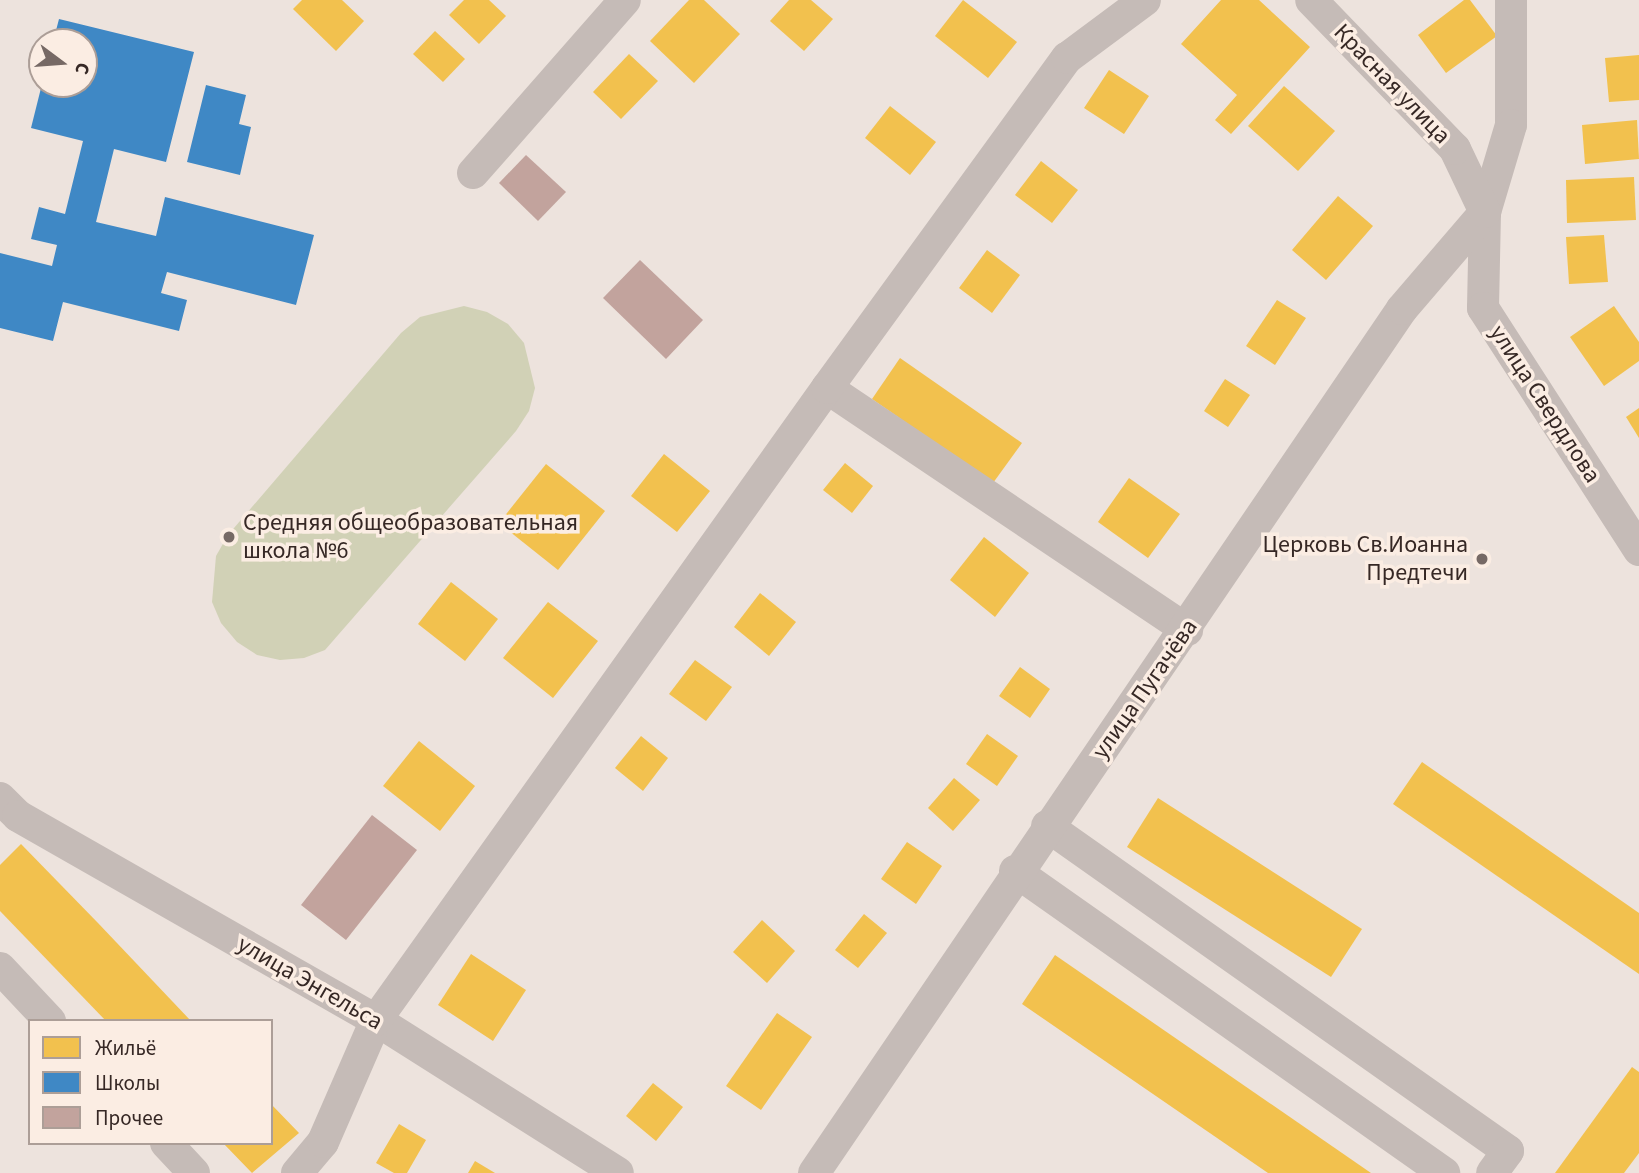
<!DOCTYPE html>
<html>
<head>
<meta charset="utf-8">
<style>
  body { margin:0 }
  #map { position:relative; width:1639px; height:1173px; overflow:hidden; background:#ede3dd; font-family:"Source Sans 3",sans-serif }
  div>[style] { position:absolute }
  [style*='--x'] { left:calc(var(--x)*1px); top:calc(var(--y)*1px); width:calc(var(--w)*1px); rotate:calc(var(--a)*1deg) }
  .green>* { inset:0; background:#d1d1b6 }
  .homes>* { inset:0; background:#f2c14e }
  .schools>* { inset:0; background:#3f88c5 }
  .building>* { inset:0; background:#c2a39d }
  .minor>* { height:32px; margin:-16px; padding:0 16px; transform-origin:16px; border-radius:16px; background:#c5bbb7 }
  .dots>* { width:19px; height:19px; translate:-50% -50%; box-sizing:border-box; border:4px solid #fbede3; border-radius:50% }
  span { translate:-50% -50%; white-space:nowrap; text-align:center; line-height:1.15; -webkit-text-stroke:7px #fbede3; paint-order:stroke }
  .street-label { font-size:24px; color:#362825 }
  .poi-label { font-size:24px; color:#362825 }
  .left { translate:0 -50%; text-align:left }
  .right { translate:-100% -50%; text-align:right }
  .legend { position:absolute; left:28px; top:1019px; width:245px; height:126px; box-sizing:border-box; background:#fbede3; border:2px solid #ac9e97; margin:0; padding:9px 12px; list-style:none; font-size:21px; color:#362825 }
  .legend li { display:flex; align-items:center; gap:14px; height:35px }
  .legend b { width:35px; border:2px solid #ac9e97 }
  .north { position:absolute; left:28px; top:28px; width:70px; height:70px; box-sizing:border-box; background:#fbede3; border:2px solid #ac9e97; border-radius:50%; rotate:106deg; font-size:19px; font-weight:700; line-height:28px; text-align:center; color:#362825 }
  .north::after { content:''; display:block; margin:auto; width:24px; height:32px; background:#766965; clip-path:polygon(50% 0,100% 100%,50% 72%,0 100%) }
</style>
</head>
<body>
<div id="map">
  <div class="green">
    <div style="clip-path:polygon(464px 306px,487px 312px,508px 324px,524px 343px,535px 388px,529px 411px,516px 431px,325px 650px,304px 658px,280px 660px,257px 655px,237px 642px,221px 623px,212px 602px,216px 556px,228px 535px,401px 333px,420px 317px)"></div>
  </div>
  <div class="homes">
    <div style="clip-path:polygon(302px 0,342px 0,364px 21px,336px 51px,293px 9px)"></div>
    <div style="clip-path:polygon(464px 0,489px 0,506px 16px,479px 44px,449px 15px)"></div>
    <div style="clip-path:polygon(689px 0,704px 0,740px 34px,694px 83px,650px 41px)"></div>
    <div style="clip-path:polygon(789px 0,811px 0,833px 19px,804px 51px,770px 21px)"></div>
    <div style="clip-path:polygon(963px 0,1017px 42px,988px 78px,935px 36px)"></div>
    <div style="clip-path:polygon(1221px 0,1259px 0,1310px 47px,1231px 134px,1215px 120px,1237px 95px,1181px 44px)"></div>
    <div style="clip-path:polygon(1464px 0,1470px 0,1497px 36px,1446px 73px,1418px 35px)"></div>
    <div style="clip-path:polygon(435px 31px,465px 59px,443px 82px,413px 54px)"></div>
    <div style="clip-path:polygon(629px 54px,658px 81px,621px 119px,593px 92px)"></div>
    <div style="clip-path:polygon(1639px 55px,1639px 100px,1609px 102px,1605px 58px)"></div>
    <div style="clip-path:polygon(1109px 70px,1149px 96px,1124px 134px,1084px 108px)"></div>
    <div style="clip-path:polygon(1284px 86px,1335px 131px,1298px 171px,1248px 126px)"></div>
    <div style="clip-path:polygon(890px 106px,936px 142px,910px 175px,865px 138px)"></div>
    <div style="clip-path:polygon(1637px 120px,1639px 159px,1585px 164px,1582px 125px)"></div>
    <div style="clip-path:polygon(1041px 161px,1078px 190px,1052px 223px,1015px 195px)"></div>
    <div style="clip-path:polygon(1634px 177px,1636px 220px,1567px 223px,1566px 180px)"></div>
    <div style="clip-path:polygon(1338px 196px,1373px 226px,1326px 280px,1292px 250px)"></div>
    <div style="clip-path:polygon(1604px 235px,1608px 282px,1569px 284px,1566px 237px)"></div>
    <div style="clip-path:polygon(987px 250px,1020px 275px,992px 313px,959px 288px)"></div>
    <div style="clip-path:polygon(1277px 300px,1306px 318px,1275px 365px,1246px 346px)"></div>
    <div style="clip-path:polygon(1614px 306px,1639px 342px,1639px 361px,1604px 386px,1570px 337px)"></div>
    <div style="clip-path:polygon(900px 358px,1022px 443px,993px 483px,872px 399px)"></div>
    <div style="clip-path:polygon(1225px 379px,1250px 395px,1228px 427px,1204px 411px)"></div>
    <div style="clip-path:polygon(1639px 408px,1639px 438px,1626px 417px)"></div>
    <div style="clip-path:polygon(664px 454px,710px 491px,677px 532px,631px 496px)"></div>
    <div style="clip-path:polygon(845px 463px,873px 486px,852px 513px,823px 490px)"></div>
    <div style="clip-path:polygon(546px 464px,605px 511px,558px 570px,499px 523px)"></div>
    <div style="clip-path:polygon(1129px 478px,1180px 514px,1148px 558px,1098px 522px)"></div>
    <div style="clip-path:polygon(984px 537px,1029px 573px,995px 617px,950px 580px)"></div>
    <div style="clip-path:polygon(451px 582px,498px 619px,465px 661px,418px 624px)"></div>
    <div style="clip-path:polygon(760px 593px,796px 622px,769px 656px,734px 627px)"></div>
    <div style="clip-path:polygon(548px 602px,598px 641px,553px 698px,503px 658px)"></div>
    <div style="clip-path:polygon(695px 660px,732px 687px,706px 721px,669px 694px)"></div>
    <div style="clip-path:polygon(1020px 667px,1050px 689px,1030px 718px,999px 696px)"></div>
    <div style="clip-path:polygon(987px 734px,1018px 756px,997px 786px,966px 764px)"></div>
    <div style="clip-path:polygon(641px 736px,668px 758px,643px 791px,615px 768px)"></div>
    <div style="clip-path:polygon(419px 741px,475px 786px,440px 831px,383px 786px)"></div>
    <div style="clip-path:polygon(1422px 762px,1639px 913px,1639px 974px,1393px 804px)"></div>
    <div style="clip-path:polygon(954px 778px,980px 800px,953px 831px,928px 808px)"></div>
    <div style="clip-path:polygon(1158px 798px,1362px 929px,1331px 977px,1127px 847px)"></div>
    <div style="clip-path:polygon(907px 842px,942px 866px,916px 904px,881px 879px)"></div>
    <div style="clip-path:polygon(21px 844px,98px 923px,191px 1021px,106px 1021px,0 911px,0 865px)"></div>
    <div style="clip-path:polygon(864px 914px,887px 933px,858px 968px,835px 950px)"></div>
    <div style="clip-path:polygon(762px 920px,795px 951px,767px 983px,733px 952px)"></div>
    <div style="clip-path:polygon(471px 954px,526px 990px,493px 1041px,438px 1005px)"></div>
    <div style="clip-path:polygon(1055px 955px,1371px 1173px,1268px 1173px,1022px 1004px)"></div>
    <div style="clip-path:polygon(777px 1013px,812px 1037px,761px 1110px,726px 1086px)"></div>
    <div style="clip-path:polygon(1632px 1067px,1639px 1072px,1639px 1153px,1624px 1173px,1555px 1173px)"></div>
    <div style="clip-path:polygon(653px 1083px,683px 1107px,656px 1141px,626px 1116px)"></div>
    <div style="clip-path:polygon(271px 1104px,299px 1133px,252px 1173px,223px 1143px,271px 1143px)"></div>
    <div style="clip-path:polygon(399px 1124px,426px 1140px,407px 1173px,394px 1173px,376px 1163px)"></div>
    <div style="clip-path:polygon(475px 1161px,495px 1173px,468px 1173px)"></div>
  </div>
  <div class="schools">
    <div style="clip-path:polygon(59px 19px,194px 52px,166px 162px,114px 149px,96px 222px,156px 236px,165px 197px,314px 235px,296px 305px,167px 272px,161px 293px,187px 300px,179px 331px,63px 302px,53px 341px,0 328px,0 253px,52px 266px,57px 245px,31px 239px,39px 207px,65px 214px,83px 141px,31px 128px,42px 84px,84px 84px,84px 42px,53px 42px)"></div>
    <div style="clip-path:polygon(206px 85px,246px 95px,239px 124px,251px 127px,240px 175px,187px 162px)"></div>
  </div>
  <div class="building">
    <div style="clip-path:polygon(526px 155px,566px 192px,538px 221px,499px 183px)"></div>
    <div style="clip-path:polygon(640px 260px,703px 320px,666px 359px,603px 298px)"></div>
    <div style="clip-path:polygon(372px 815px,417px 850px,346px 940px,301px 905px)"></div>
  </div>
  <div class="minor">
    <div style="--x:1511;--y:0;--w:125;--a:90"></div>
    <div style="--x:1511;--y:125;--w:91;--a:106.6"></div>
    <div style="--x:1485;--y:212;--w:96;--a:91.2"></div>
    <div style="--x:1483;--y:308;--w:288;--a:57.2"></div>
    <div style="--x:473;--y:173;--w:230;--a:-48.7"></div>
    <div style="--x:827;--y:388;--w:434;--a:33.9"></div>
    <div style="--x:0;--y:798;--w:25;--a:45"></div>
    <div style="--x:18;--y:816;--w:412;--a:29.7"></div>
    <div style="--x:376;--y:1020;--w:286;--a:32.3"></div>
    <div style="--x:1047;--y:826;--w:564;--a:35.18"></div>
    <div style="--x:1508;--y:1151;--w:27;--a:126"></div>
    <div style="--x:1015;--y:871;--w:525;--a:35.14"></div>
    <div style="--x:0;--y:968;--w:73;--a:46.7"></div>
    <div style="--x:166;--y:1143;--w:41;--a:47"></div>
    <div style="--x:297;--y:1173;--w:40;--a:-50"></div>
    <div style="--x:323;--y:1142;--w:133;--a:-66.5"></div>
    <div style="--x:376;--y:1020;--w:776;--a:-54.49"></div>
    <div style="--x:827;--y:388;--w:408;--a:-54"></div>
    <div style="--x:1067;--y:58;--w:97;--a:-36.6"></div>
    <div style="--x:814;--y:1173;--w:1045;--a:-55.76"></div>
    <div style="--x:1402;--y:309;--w:128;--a:-49.4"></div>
    <div style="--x:1485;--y:212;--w:70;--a:-115.5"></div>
    <div style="--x:1455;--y:149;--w:207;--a:-134"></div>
  </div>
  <div class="dots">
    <div style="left:229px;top:537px;background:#766965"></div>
    <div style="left:1482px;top:559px;background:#766965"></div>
  </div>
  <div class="street-label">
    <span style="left:1392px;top:84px;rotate:46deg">Красная улица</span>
    <span style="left:1545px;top:404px;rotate:57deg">улица Свердлова</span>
    <span style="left:1145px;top:689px;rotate:-55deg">улица Пугачёва</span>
    <span style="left:310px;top:983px;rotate:30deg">улица Энгельса</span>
  </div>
  <div class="poi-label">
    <span class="left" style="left:243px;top:537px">Средняя общеобразовательная<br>школа №6</span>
    <span class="right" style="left:1468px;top:559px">Церковь Св.Иоанна<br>Предтечи</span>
  </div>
  <ul class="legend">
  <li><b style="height:19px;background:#f2c14e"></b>Жильё</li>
  <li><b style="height:19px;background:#3f88c5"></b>Школы</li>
  <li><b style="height:19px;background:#c2a39d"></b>Прочее</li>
  </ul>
  <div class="north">С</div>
</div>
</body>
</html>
